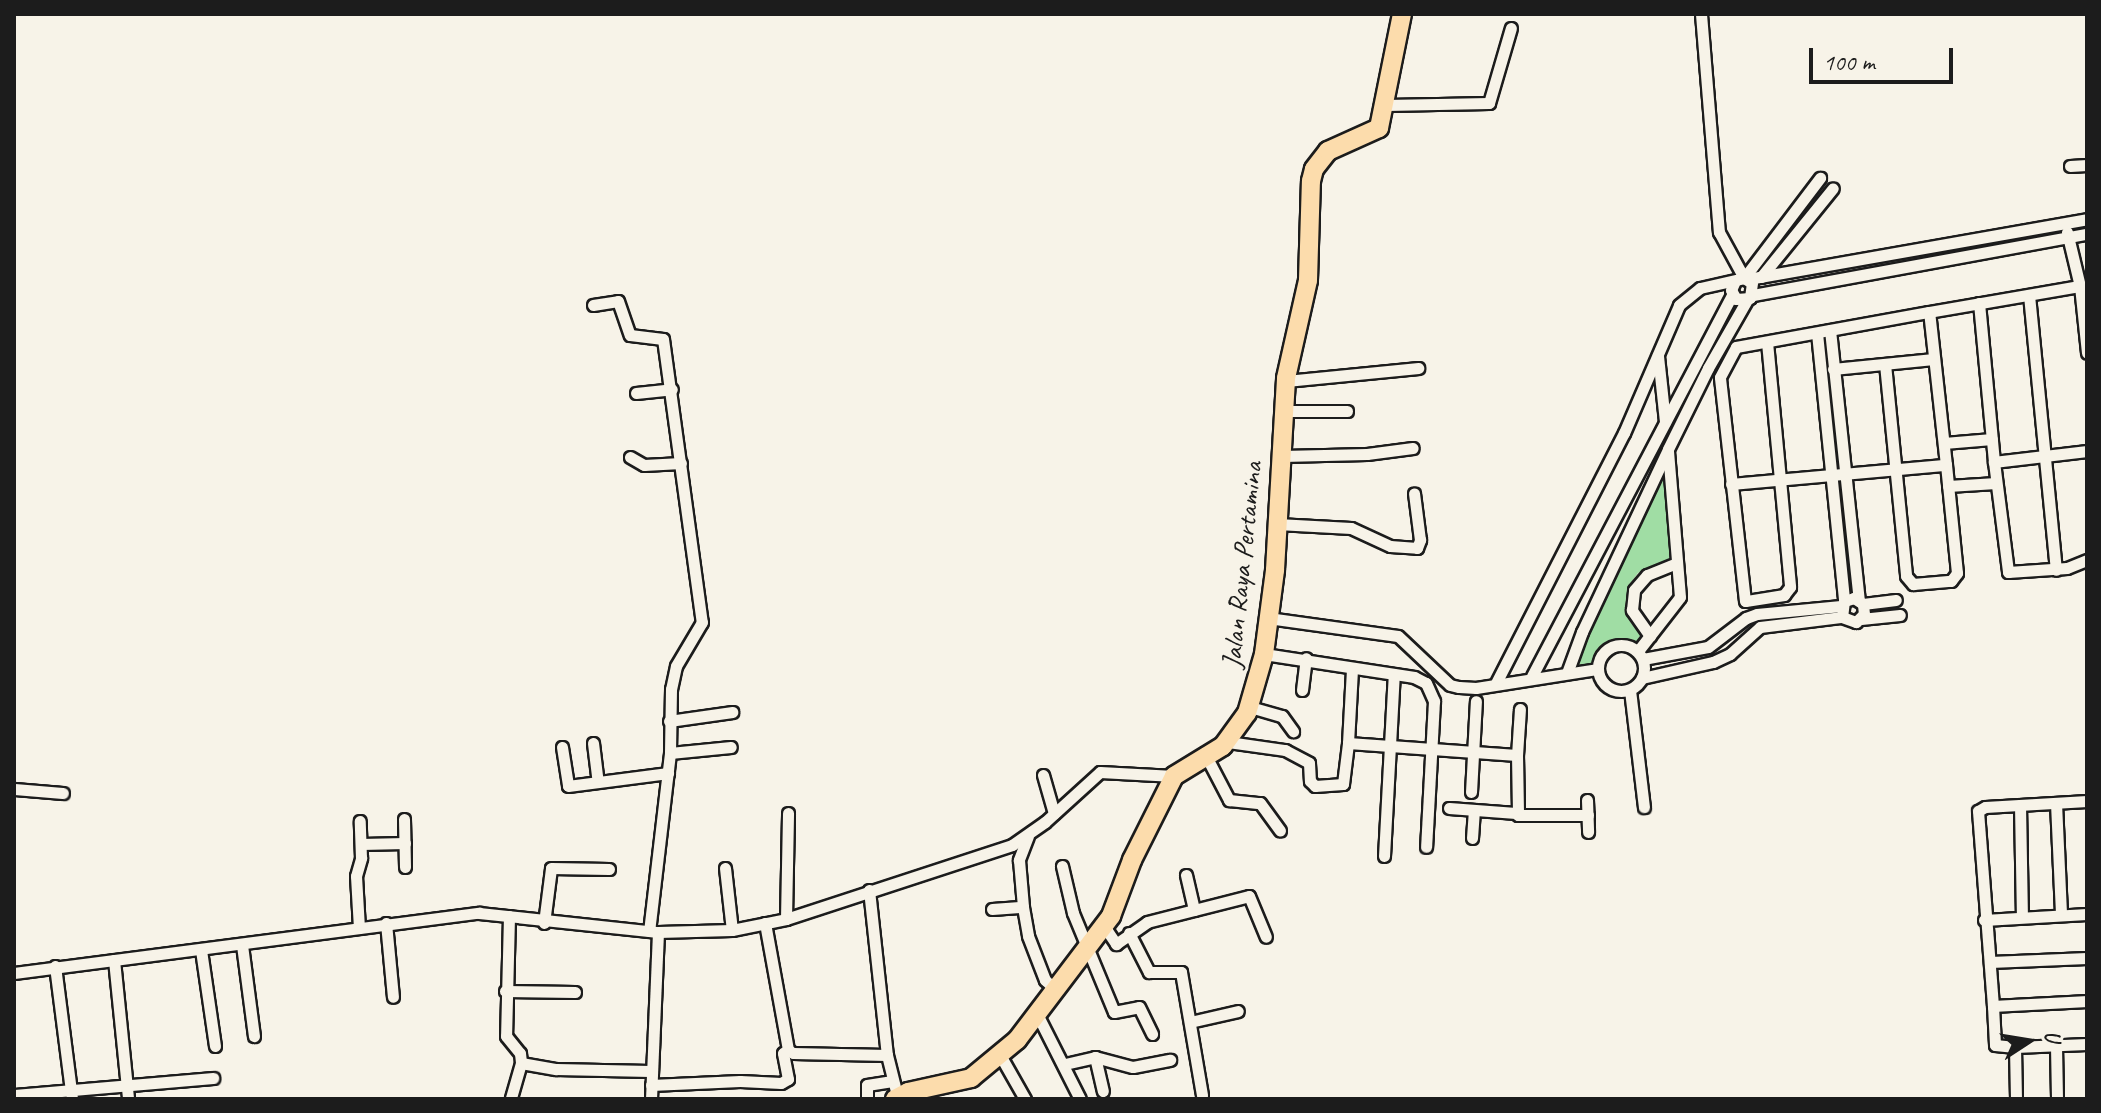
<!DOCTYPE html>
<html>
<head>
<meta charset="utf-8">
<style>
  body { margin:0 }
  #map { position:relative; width:2101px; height:1113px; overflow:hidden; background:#f7f3e8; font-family:Caveat,sans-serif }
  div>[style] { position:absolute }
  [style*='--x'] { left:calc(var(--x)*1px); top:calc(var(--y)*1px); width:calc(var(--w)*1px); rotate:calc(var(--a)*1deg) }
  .green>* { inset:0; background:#a0dda4 }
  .roads { filter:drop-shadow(2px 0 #1c1c1c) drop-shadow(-2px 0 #1c1c1c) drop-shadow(0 2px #1c1c1c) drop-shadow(0 -2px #1c1c1c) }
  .minor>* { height:11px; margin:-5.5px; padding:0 5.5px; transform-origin:5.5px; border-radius:5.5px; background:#f7f3e8 }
  .minor>.ring { margin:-5.5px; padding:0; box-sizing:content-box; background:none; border:11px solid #f7f3e8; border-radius:50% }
  .primary>* { height:18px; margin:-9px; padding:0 9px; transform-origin:9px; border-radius:9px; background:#fcdcac }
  span { translate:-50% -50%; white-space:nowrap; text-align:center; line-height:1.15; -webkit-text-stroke:6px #f7f3e8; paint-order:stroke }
  .street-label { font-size:28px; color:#1c1c1c }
  .frame { position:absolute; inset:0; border:16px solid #1c1c1c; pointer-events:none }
  .north { position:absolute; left:1989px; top:1001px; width:80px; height:80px; -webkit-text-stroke:6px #f7f3e8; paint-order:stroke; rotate:78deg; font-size:22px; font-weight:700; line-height:32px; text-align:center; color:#1c1c1c }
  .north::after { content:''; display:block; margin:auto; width:28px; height:36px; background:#1c1c1c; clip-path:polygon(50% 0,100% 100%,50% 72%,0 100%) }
  .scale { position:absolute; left:1809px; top:48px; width:144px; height:36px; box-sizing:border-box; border:4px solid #1c1c1c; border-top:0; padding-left:10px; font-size:24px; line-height:28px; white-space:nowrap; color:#1c1c1c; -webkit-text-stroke:6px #f7f3e8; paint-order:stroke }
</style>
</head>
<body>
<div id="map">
  <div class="green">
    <div style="clip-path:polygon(1666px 468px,1672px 559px,1638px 573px,1629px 585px,1625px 607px,1631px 623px,1643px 637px,1637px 644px,1622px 638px,1608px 642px,1595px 652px,1591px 665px,1578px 668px,1587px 635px)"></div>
  </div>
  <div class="roads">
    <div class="minor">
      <div style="--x:1701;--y:14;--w:219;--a:85.3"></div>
      <div style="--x:1719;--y:232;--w:52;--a:61.5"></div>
      <div style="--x:1744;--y:278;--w:126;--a:-52.8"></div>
      <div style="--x:1386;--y:105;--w:103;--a:-1.1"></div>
      <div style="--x:1489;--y:103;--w:78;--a:-73.7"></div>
      <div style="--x:2070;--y:166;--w:17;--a:-3"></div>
      <div style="--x:2067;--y:232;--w:56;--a:76.5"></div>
      <div style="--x:2080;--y:286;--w:67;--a:84"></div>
      <div style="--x:1761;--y:277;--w:114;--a:-51"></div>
      <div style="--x:1748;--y:279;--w:344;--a:-10"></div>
      <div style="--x:1753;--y:295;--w:340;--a:-10.4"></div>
      <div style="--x:2029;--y:295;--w:276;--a:84.4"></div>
      <div style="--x:1979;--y:303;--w:160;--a:84.6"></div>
      <div style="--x:593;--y:305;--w:25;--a:-9"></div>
      <div style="--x:618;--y:301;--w:36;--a:71"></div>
      <div style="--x:630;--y:335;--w:33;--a:7"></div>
      <div style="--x:663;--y:339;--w:286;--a:82.2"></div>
      <div style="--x:702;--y:622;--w:51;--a:120.6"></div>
      <div style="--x:676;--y:666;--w:24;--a:102"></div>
      <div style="--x:671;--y:689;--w:64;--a:90.9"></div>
      <div style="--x:670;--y:753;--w:179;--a:96.7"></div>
      <div style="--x:1830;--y:330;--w:272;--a:83.9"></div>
      <div style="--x:1817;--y:333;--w:269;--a:84.2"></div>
      <div style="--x:1767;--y:342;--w:246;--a:84.6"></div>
      <div style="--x:1790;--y:587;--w:10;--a:127"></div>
      <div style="--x:1784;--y:595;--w:39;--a:171"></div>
      <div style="--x:1745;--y:601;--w:225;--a:-96.4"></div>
      <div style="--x:1720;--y:377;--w:34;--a:-62"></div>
      <div style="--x:1736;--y:347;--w:196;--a:-10.3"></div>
      <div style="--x:1929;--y:312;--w:153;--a:-9.8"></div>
      <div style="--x:1658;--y:356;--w:66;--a:83.9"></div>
      <div style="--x:1885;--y:364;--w:213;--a:84.3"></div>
      <div style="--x:1906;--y:576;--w:11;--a:49"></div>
      <div style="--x:1913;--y:584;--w:38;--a:-5"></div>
      <div style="--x:1951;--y:581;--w:10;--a:-53"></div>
      <div style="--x:1957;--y:573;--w:109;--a:-95.8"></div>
      <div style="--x:1833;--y:369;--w:101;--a:-5.7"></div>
      <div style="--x:1286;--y:381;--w:133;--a:-5.6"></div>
      <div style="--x:636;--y:393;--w:36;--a:-6"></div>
      <div style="--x:1285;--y:411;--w:62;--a:0"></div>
      <div style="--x:1944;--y:443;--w:48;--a:-4.8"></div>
      <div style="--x:2087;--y:451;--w:94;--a:173.3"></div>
      <div style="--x:1994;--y:462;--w:111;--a:82.7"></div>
      <div style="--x:2008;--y:572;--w:59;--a:-3.9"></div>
      <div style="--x:2067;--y:568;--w:22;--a:-22"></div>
      <div style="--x:1282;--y:456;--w:85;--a:-1.3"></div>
      <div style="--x:1367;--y:454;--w:46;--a:-7.4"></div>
      <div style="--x:630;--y:457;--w:16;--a:30"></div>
      <div style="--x:644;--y:465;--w:37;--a:-3"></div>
      <div style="--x:1731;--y:484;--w:216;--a:-5.1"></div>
      <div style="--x:1946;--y:465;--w:154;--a:-96.3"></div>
      <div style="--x:1948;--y:486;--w:48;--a:-3.6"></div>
      <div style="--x:1277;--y:524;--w:74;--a:3.1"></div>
      <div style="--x:1351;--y:528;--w:43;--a:24.8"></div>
      <div style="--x:1390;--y:546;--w:27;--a:4"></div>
      <div style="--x:1417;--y:548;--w:9;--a:-69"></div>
      <div style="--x:1420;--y:540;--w:47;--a:-97.3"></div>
      <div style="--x:1863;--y:604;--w:33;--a:-7"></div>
      <div style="--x:1268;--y:618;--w:131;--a:7.9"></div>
      <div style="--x:1398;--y:636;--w:71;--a:43.3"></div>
      <div style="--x:1450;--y:685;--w:9;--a:13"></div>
      <div style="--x:1459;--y:687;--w:17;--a:3"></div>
      <div style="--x:1476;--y:688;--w:122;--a:-8.9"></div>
      <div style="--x:1861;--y:619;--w:39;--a:-6"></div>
      <div style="--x:1650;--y:636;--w:32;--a:-125"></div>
      <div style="--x:1632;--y:610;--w:20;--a:-84"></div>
      <div style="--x:1634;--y:590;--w:20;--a:-49"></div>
      <div style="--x:1647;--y:575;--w:32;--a:-22"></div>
      <div class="ring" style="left:1598px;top:645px;width:35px;height:35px"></div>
      <div style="--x:1638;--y:651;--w:68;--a:-52.1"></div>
      <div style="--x:1680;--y:597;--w:146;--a:-94.7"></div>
      <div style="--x:1264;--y:654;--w:152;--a:8.7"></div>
      <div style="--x:1414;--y:677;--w:13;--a:27"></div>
      <div style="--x:1426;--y:683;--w:20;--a:66"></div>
      <div style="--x:1434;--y:701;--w:146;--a:93.1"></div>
      <div style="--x:1643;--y:659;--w:66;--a:-10.5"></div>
      <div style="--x:1708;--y:647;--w:48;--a:-37.3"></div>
      <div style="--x:1746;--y:618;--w:12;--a:-20"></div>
      <div style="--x:1757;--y:614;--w:84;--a:-5.4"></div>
      <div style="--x:1567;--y:673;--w:44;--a:-69.9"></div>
      <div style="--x:1582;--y:632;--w:202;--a:-64.8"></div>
      <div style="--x:1668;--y:449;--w:90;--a:-63.7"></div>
      <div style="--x:1708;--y:368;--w:78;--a:-60.2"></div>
      <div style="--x:1532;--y:676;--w:430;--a:-62.3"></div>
      <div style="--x:1642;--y:678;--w:73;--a:-12.7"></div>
      <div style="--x:1713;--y:662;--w:19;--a:-25"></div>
      <div style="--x:1730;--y:654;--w:40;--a:-42"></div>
      <div style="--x:1760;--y:627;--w:83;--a:-7"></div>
      <div style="--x:1842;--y:617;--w:15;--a:20"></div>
      <div style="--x:1856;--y:622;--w:11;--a:-45"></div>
      <div style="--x:1864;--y:614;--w:10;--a:-96"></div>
      <div style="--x:1863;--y:604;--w:11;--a:-146"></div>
      <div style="--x:1854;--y:598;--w:10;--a:163"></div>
      <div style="--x:1844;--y:601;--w:16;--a:97"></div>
      <div style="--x:1496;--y:683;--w:281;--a:-62.9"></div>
      <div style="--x:1624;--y:433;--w:139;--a:-66.7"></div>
      <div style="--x:1679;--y:305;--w:27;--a:-39"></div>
      <div style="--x:1700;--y:288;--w:45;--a:-12.8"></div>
      <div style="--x:1744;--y:278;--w:9;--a:32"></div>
      <div style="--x:1752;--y:283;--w:15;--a:98"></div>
      <div style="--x:1750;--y:298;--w:14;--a:176"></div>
      <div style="--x:1736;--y:299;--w:10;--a:-119"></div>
      <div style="--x:1731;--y:290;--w:10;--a:-66"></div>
      <div style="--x:1302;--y:690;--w:32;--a:-83"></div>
      <div style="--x:1630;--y:690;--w:118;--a:83.2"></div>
      <div style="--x:1250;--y:707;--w:33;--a:16"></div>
      <div style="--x:1282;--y:716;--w:19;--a:54"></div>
      <div style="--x:669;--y:721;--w:64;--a:-8.1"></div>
      <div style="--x:1228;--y:742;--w:58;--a:8"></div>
      <div style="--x:1285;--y:750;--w:27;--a:28"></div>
      <div style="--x:1309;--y:763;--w:18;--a:87"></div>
      <div style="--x:1310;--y:781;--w:7;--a:45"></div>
      <div style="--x:1315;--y:786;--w:28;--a:-4"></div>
      <div style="--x:1343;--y:784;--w:41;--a:-83"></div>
      <div style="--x:1348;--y:743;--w:169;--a:4.1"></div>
      <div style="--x:1517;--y:755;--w:60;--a:89"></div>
      <div style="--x:1518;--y:815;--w:70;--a:0"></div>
      <div style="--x:593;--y:743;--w:39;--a:83"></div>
      <div style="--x:1348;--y:743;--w:73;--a:-86.9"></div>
      <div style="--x:562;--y:747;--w:39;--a:81"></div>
      <div style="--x:568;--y:786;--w:101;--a:-7.4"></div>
      <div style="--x:670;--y:753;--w:61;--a:-5.6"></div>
      <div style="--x:1517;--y:755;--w:46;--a:-86.3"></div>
      <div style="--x:1206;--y:756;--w:50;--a:62.4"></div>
      <div style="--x:1229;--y:800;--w:31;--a:6"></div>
      <div style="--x:1260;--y:803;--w:34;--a:54"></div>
      <div style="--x:1043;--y:775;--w:40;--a:74"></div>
      <div style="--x:14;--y:789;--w:49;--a:4.7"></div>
      <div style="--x:1471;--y:792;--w:91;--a:-86.9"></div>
      <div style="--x:1587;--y:800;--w:32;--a:88"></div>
      <div style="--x:2087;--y:801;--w:102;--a:176.6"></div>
      <div style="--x:1985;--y:807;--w:8;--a:150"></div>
      <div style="--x:1978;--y:811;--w:196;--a:85.6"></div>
      <div style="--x:1993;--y:1006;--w:94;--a:-3"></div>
      <div style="--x:2056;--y:803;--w:111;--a:87.4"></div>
      <div style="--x:2020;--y:805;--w:111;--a:89"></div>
      <div style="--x:1449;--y:808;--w:67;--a:4.3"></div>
      <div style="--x:404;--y:819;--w:48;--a:88.8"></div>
      <div style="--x:1028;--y:836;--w:26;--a:111"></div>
      <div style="--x:1019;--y:860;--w:47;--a:85.1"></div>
      <div style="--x:1023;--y:907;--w:29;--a:80"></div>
      <div style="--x:1028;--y:936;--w:47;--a:68.9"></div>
      <div style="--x:1045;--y:980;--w:13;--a:42"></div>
      <div style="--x:1472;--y:838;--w:28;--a:-86"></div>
      <div style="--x:361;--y:844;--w:44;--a:-1.3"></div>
      <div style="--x:1384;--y:856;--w:182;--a:-86.9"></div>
      <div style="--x:1062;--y:866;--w:48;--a:76.8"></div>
      <div style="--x:1073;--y:913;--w:107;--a:67.5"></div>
      <div style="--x:1114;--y:1012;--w:25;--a:-11"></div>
      <div style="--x:1139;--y:1007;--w:30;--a:64"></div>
      <div style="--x:725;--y:868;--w:62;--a:83.6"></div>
      <div style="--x:1186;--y:875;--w:36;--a:77"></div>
      <div style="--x:869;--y:890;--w:166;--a:83.8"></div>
      <div style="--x:887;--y:1055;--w:45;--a:76"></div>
      <div style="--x:992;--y:909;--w:31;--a:-4"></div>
      <div style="--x:509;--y:916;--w:120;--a:91.4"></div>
      <div style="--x:506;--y:1036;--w:22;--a:51"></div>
      <div style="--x:520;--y:1053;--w:10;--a:84"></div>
      <div style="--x:521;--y:1063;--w:37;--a:106"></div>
      <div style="--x:786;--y:919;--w:106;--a:-88.9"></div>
      <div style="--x:1984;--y:920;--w:103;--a:-3.3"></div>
      <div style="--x:386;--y:923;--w:74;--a:84.6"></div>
      <div style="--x:544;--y:923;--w:55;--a:-82.7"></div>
      <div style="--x:551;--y:868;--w:58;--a:1"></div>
      <div style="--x:765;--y:923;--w:129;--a:79.7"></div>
      <div style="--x:788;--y:1050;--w:6;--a:31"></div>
      <div style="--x:793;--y:1053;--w:94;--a:1.2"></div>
      <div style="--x:1104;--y:926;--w:22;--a:56"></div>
      <div style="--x:1116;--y:944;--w:38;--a:-35"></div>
      <div style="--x:1147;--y:922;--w:105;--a:-14.3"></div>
      <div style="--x:1249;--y:896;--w:44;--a:67.5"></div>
      <div style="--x:359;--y:928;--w:52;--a:-93.3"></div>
      <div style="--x:356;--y:876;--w:19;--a:-74"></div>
      <div style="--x:361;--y:858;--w:37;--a:-92"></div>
      <div style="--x:1129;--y:933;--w:44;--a:62.9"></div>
      <div style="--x:1149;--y:972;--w:32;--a:0"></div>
      <div style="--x:1181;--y:972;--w:125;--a:80.3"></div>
      <div style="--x:242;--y:945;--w:92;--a:82.5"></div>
      <div style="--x:201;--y:950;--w:97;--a:81.7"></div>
      <div style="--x:114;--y:960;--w:140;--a:84.2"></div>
      <div style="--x:1990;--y:962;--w:97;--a:-2.4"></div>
      <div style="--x:55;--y:966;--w:134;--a:82.7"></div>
      <div style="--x:14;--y:973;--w:469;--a:-7.4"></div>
      <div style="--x:479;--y:913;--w:180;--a:6.1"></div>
      <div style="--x:658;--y:932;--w:74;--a:-1.5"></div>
      <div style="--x:732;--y:930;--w:55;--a:-11.5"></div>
      <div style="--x:786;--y:919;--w:238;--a:-18.1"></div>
      <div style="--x:1012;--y:845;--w:40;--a:-34.9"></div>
      <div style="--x:1045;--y:822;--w:74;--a:-42.3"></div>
      <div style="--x:1100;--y:772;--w:74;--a:3.1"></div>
      <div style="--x:505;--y:991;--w:70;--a:0.8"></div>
      <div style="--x:1993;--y:1006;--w:39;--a:87"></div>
      <div style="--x:1995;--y:1045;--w:20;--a:6"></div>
      <div style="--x:1037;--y:1014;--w:95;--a:63.2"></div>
      <div style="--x:1190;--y:1022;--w:49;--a:-12.9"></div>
      <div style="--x:2056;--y:1046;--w:53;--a:88.9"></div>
      <div style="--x:1000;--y:1055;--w:51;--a:60.4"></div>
      <div style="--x:1095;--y:1057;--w:35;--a:77"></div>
      <div style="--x:521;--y:1063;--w:36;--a:10"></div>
      <div style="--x:556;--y:1069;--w:94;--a:1.2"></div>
      <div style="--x:1065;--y:1064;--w:31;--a:-13"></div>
      <div style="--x:1095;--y:1057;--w:39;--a:15"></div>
      <div style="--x:1133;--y:1067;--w:38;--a:-11"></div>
      <div style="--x:651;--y:1085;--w:89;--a:-2.6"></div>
      <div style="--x:740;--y:1081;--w:41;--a:2.8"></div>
      <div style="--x:781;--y:1083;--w:8;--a:-30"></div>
      <div style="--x:788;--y:1079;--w:26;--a:-101"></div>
      <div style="--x:783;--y:1053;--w:6;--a:-31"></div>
      <div style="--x:14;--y:1095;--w:200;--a:-4.9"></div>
      <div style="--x:651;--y:1099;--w:167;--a:-87.6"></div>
      <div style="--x:867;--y:1099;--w:14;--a:-90"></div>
      <div style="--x:867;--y:1085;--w:24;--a:-9"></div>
      <div style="--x:2016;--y:1099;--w:52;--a:-91.1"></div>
      <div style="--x:2015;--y:1047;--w:72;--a:-2.4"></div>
    </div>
    <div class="primary">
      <div style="--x:895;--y:1099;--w:15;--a:-28"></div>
      <div style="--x:908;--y:1092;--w:65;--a:-12.5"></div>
      <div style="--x:971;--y:1078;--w:60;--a:-39.6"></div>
      <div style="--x:1017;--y:1040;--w:156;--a:-52.8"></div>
      <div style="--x:1111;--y:916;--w:60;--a:-69.4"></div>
      <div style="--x:1132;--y:860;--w:94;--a:-63.4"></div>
      <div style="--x:1174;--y:776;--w:57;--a:-31.5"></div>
      <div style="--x:1223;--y:746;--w:41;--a:-54"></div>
      <div style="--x:1247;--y:713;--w:61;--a:-73.9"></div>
      <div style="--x:1264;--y:654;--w:85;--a:-82.5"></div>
      <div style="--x:1275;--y:570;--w:192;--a:-86.7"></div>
      <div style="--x:1286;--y:378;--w:100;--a:-77.3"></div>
      <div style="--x:1308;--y:280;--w:99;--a:-88.3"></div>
      <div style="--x:1311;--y:181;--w:12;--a:-76"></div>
      <div style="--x:1314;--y:169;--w:23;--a:-52"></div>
      <div style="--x:1328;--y:151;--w:56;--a:-24.3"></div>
      <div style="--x:1379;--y:128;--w:116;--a:-78.6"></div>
    </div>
  </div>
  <div class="street-label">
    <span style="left:1242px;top:565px;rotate:-84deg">Jalan Raya Pertamina</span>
  </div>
  <div class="frame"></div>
  <div class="north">U</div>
  <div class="scale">100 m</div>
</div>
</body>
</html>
